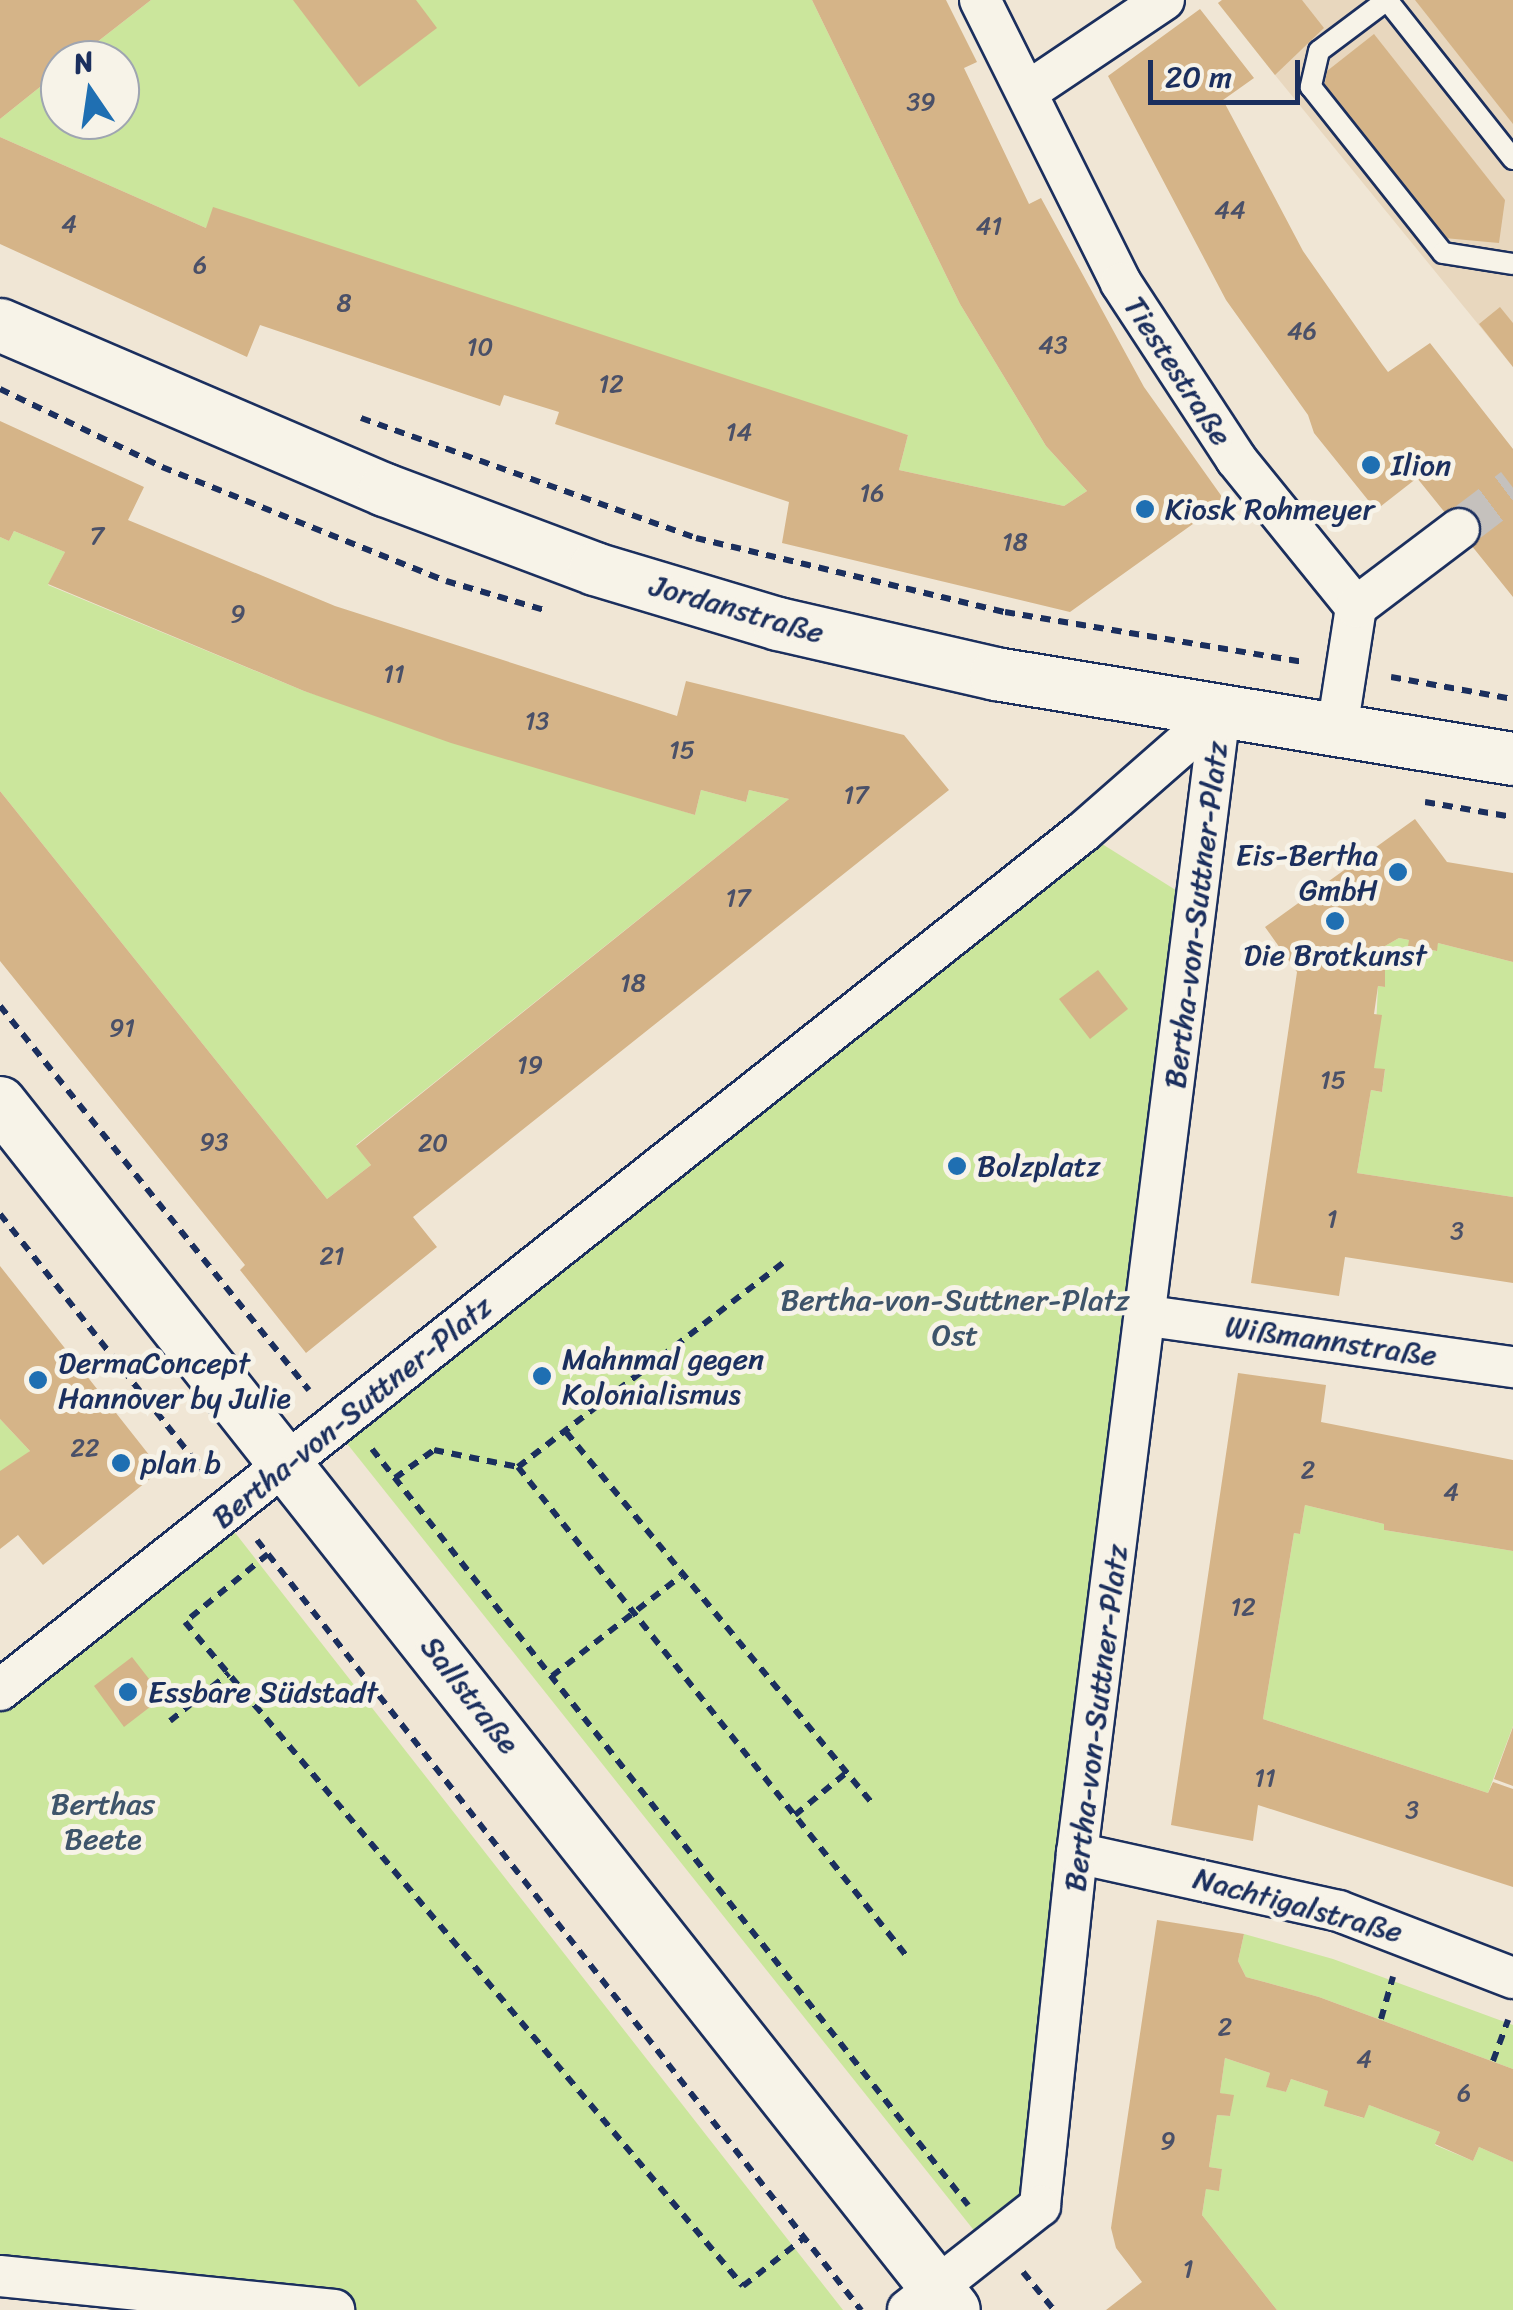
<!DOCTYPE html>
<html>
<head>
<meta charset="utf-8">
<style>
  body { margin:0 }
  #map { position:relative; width:1513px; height:2310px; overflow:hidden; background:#f0e6d5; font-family:Sriracha,sans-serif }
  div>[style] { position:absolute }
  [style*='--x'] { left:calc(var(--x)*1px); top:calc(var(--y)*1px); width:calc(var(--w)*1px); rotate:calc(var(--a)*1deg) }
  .built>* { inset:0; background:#e8d7be }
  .green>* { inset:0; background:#cbe69c }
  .building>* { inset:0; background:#d5b488 }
  .minor-tunnel>* { height:40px; margin-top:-20px; transform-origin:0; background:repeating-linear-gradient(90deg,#c5c1bd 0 40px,transparent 0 60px) }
  .path>* { height:6px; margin-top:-3px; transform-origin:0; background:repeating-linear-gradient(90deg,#1b2f5e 0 10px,transparent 0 18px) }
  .roads { filter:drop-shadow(2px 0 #1b2f5e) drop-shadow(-2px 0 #1b2f5e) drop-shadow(0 2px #1b2f5e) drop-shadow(0 -2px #1b2f5e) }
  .service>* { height:20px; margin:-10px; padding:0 10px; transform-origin:10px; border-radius:10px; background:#f7f3e8 }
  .minor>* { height:40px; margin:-20px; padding:0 20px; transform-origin:20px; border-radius:20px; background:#f7f3e8 }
  .tertiary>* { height:52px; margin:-26px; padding:0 26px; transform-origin:26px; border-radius:26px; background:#f7f3e8 }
  .dots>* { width:28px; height:28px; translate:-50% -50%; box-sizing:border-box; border:5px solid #f7f3e8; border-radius:50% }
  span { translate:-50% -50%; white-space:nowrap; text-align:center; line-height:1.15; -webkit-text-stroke:10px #f7f3e8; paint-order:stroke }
  .number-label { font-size:25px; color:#4a5068 }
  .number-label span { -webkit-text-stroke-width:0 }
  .street-label { font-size:30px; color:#1b2f5e }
  .poi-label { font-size:30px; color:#1b2f5e }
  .left { translate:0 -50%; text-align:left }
  .right { translate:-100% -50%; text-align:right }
  .park-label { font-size:30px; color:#3e546a }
  .north { position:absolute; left:40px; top:40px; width:100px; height:100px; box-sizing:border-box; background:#f7f3e8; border:2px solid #9fa5b1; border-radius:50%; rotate:347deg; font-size:28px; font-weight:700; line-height:40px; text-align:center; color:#1b2f5e }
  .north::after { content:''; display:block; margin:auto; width:35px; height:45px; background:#1f6fb2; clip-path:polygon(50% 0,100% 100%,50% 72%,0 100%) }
  .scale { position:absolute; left:1148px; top:60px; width:152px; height:45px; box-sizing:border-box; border:5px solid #1b2f5e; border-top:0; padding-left:12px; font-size:30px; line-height:35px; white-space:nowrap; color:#1b2f5e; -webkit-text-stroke:8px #f7f3e8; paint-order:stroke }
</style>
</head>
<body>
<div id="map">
  <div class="built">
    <div style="clip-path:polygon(1222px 0,1513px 0,1513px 367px,1275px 75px,1218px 3px)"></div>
  </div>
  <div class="green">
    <div style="clip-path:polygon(151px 0,812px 0,960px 304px,1046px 446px,1087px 491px,1064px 506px,899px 470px,908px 435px,206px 228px,0 137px,0 119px,60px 71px,60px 120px,120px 120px,120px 60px,74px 60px)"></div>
    <div style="clip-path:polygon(14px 531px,65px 552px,48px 585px,304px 691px,695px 815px,701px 790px,746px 802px,749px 790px,789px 799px,356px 1145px,371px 1165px,327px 1199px,0 791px,0 537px,9px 541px)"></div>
    <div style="clip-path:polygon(1083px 832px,1198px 904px,1040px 2206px,988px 2248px,333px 1426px)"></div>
    <div style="clip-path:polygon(1399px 938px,1409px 940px,1409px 946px,1436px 951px,1438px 943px,1513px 962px,1513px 1197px,1357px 1173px,1371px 1090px,1382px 1092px,1385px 1070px,1374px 1068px,1378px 986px,1385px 987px,1385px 946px)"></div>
    <div style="clip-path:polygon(0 1419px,30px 1451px,2px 1474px,0 1471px)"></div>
    <div style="clip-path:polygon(1305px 1505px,1384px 1524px,1384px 1530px,1513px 1551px,1513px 1726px,1488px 1793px,1263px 1719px,1294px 1533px,1300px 1534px)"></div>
    <div style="clip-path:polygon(222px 1516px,843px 2310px,318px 2310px,0 2276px,0 1690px)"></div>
    <div style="clip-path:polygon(1244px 1934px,1333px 1959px,1513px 2025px,1513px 2069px,1319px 1997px,1246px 1977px,1238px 1961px)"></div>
    <div style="clip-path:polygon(1225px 2058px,1270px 2073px,1267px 2087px,1286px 2092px,1291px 2079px,1328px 2091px,1325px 2106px,1363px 2118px,1369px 2105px,1440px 2132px,1435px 2145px,1473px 2161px,1479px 2147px,1513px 2162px,1513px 2310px,1277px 2310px,1202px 2215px,1206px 2189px,1219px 2190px,1222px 2169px,1209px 2167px,1217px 2115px,1230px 2116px,1233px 2096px,1220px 2093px)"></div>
  </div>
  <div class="building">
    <div style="clip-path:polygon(0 0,151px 0,74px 60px,60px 60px,60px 71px,0 119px)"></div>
    <div style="clip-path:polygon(293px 0,416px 0,437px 28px,359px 87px)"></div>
    <div style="clip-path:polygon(812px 0,946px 0,977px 62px,964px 68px,1029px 204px,1041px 198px,1144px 387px,1225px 501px,1070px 612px,782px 543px,789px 502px,555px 424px,559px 412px,504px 395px,500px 406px,260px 325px,247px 357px,0 244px,0 137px,206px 228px,213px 207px,908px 435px,899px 470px,1064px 506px,1087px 491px,1046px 446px,960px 304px)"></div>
    <div style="clip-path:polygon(1222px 0,1302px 0,1324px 28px,1275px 75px,1218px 3px)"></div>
    <div style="clip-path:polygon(1415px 0,1513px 0,1513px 124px)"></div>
    <div style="clip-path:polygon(1200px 9px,1254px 78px,1223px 100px,1239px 130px,1303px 251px,1382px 364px,1388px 372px,1430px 343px,1513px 449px,1513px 597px,1417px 478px,1376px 510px,1314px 433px,1308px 415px,1226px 300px,1108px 76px)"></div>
    <div style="clip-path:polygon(1374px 34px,1505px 200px,1499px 243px,1444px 238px,1324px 88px,1327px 71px)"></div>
    <div style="clip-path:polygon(1500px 307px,1513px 323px,1513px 367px,1479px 324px)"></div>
    <div style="clip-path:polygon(0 421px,144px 487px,128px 520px,335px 606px,677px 716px,686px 681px,904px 735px,949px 790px,413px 1217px,437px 1247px,306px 1353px,240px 1270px,245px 1265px,0 961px,0 791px,327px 1199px,371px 1165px,356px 1146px,789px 799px,749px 790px,746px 802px,701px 790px,695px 815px,451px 743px,304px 691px,48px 584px,65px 552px,14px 531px,9px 541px,0 537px)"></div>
    <div style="clip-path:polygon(1415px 819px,1447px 862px,1513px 873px,1513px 962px,1438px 943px,1437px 951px,1408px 946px,1409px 940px,1399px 938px,1385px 946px,1385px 987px,1378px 986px,1374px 1014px,1382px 1015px,1374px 1068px,1385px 1069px,1382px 1092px,1371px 1090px,1357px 1173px,1513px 1197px,1513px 1283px,1345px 1257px,1339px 1296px,1251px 1283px,1297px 972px,1265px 927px)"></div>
    <div style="clip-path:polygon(1098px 970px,1128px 1009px,1090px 1039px,1059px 999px)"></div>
    <div style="clip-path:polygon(0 1266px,161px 1470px,43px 1565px,18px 1535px,0 1549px,0 1471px,30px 1451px,0 1419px)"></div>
    <div style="clip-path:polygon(1238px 1373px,1326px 1385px,1321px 1422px,1513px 1460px,1513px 1551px,1384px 1530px,1384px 1524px,1305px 1505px,1300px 1534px,1294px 1533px,1263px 1719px,1488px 1793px,1493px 1782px,1513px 1789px,1513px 1887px,1258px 1805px,1253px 1841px,1171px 1825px)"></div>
    <div style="clip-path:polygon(132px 1657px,163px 1697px,124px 1727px,94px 1686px)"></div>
    <div style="clip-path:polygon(1513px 1727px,1513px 1786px,1494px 1779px)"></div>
    <div style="clip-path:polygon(1157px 1920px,1244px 1934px,1238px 1961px,1246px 1977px,1319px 1997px,1513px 2069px,1513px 2162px,1479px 2147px,1473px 2161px,1435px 2144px,1440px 2132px,1369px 2105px,1364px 2118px,1324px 2106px,1328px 2091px,1291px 2079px,1286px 2092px,1266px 2087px,1270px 2073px,1225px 2058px,1220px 2093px,1234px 2095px,1230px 2116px,1217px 2115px,1209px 2167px,1222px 2169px,1219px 2191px,1206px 2189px,1202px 2215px,1277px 2310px,1106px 2310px,1142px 2282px,1116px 2248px,1111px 2228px)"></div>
  </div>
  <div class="minor-tunnel">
    <div style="--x:1459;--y:529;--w:68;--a:-37.2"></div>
  </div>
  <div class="path">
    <div style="--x:0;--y:389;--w:180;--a:25.7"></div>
    <div style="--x:162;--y:467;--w:306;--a:21.9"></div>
    <div style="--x:446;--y:581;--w:102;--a:16.5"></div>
    <div style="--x:361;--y:418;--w:356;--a:19.7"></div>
    <div style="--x:696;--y:538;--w:318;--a:13.5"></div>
    <div style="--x:1005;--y:612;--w:304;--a:9.5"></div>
    <div style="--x:1391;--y:677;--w:124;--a:10.2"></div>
    <div style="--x:1425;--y:802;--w:89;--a:9.7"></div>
    <div style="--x:0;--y:1006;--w:493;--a:51.2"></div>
    <div style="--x:0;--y:1214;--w:328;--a:51.7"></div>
    <div style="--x:566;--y:1432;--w:483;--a:50.5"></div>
    <div style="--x:372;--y:1449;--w:963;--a:51.75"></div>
    <div style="--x:518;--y:1467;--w:627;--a:51.54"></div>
    <div style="--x:395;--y:1478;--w:48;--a:-35.7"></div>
    <div style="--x:434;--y:1450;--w:86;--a:11.4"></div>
    <div style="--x:518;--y:1467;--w:334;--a:-37.6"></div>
    <div style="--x:257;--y:1540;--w:979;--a:51.89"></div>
    <div style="--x:268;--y:1554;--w:107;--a:140.7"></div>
    <div style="--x:185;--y:1622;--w:867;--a:49.96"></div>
    <div style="--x:743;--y:2286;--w:78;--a:-38.2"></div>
    <div style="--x:552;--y:1676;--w:163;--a:-37.8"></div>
    <div style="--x:170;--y:1721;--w:76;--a:-39.1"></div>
    <div style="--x:795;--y:1815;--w:66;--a:-39.5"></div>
    <div style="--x:1381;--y:2019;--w:44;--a:-74.1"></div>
    <div style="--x:1493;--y:2061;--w:44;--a:-69.9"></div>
    <div style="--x:1023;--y:2272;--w:49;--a:50.8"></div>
  </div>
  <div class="roads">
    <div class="service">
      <div style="--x:1387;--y:0;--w:85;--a:143.1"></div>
      <div style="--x:1319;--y:51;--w:37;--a:103"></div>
      <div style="--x:1311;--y:87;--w:212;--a:51.5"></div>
      <div style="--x:1443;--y:253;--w:71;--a:8.9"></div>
      <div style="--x:1387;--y:0;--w:203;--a:51.6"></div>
    </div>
    <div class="minor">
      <div style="--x:980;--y:0;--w:316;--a:63.5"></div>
      <div style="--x:1121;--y:283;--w:210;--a:56.8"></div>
      <div style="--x:1236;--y:459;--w:191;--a:51"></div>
      <div style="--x:1356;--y:607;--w:124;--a:98.8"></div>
      <div style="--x:1027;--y:92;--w:165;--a:-33.9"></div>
      <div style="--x:1356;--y:607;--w:129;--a:-37.1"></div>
      <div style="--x:1149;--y:1316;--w:368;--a:8"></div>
      <div style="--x:0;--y:1690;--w:1382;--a:-38.39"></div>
      <div style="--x:1083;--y:832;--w:182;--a:-41.2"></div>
      <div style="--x:1220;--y:712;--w:1150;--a:97.14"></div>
      <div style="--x:1077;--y:1853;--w:355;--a:96"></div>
      <div style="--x:1040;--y:2206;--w:168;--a:141.8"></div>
      <div style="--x:1077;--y:1853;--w:268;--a:12.5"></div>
      <div style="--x:1339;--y:1911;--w:186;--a:21.1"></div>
      <div style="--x:0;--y:2276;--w:336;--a:5.8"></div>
    </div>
    <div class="tertiary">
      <div style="--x:0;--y:325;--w:419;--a:23.2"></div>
      <div style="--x:385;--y:490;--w:224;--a:20.6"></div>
      <div style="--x:595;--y:569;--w:191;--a:16.7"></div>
      <div style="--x:778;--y:624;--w:224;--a:12.9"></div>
      <div style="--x:996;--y:674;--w:524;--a:9.34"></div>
      <div style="--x:0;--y:1103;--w:1538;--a:51.68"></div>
    </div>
  </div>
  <div class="dots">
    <div style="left:1371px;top:465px;background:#1f6fb2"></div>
    <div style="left:1145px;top:509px;background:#1f6fb2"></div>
    <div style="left:1398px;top:872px;background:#1f6fb2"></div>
    <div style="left:1335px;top:921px;background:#1f6fb2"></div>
    <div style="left:957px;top:1166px;background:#1f6fb2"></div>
    <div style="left:542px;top:1376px;background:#1f6fb2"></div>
    <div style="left:38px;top:1380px;background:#1f6fb2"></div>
    <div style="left:121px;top:1463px;background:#1f6fb2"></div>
    <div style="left:128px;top:1692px;background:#1f6fb2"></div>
  </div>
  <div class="number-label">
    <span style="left:921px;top:102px">39</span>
    <span style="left:1230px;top:210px">44</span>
    <span style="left:69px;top:224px">4</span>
    <span style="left:989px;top:226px">41</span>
    <span style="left:200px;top:265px">6</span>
    <span style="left:344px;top:303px">8</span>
    <span style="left:1302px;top:331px">46</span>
    <span style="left:1053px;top:345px">43</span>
    <span style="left:480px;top:347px">10</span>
    <span style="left:611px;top:384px">12</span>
    <span style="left:739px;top:432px">14</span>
    <span style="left:872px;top:493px">16</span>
    <span style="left:97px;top:536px">7</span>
    <span style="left:1015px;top:542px">18</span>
    <span style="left:238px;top:614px">9</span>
    <span style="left:394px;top:674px">11</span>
    <span style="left:537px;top:721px">13</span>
    <span style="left:682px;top:750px">15</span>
    <span style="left:856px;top:795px">17</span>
    <span style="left:738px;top:898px">17</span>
    <span style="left:633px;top:983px">18</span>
    <span style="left:122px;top:1028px">91</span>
    <span style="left:530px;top:1065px">19</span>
    <span style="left:1333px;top:1080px">15</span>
    <span style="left:214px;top:1142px">93</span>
    <span style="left:433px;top:1143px">20</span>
    <span style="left:1332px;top:1219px">1</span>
    <span style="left:1457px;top:1231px">3</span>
    <span style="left:332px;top:1256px">21</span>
    <span style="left:85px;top:1448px">22</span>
    <span style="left:1308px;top:1470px">2</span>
    <span style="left:1451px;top:1492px">4</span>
    <span style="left:1243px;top:1607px">12</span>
    <span style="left:1265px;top:1778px">11</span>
    <span style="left:1412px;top:1810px">3</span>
    <span style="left:1225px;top:2027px">2</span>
    <span style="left:1364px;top:2059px">4</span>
    <span style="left:1464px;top:2093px">6</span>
    <span style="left:1168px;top:2141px">9</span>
    <span style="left:1188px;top:2269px">1</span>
  </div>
  <div class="street-label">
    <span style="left:1178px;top:371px;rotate:57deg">Tiestestraße</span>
    <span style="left:737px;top:609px;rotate:16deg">Jordanstraße</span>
    <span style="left:1196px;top:915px;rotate:-83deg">Bertha-von-Suttner-Platz</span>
    <span style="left:1331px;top:1341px;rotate:8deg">Wißmannstraße</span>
    <span style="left:352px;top:1412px;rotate:-39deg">Bertha-von-Suttner-Platz</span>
    <span style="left:470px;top:1695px;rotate:52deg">Sallstraße</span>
    <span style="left:1096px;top:1718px;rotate:-83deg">Bertha-von-Suttner-Platz</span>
    <span style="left:1298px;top:1905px;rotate:15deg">Nachtigalstraße</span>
  </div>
  <div class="poi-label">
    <span class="left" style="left:1391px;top:465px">Ilion</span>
    <span class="left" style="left:1165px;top:509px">Kiosk Rohmeyer</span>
    <span class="right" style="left:1378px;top:872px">Eis-Bertha<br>GmbH</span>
    <span style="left:1335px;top:955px">Die Brotkunst</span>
    <span class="left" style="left:977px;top:1166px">Bolzplatz</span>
    <span class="left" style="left:562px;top:1376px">Mahnmal gegen<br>Kolonialismus</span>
    <span class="left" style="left:58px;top:1380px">DermaConcept<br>Hannover by Julie</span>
    <span class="left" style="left:141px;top:1463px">plan b</span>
    <span class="left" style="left:148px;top:1692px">Essbare Südstadt</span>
  </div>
  <div class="park-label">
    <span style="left:955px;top:1317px">Bertha-von-Suttner-Platz<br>Ost</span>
    <span style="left:103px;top:1821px">Berthas<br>Beete</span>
  </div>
  <div class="north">N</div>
  <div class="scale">20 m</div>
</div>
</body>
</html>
